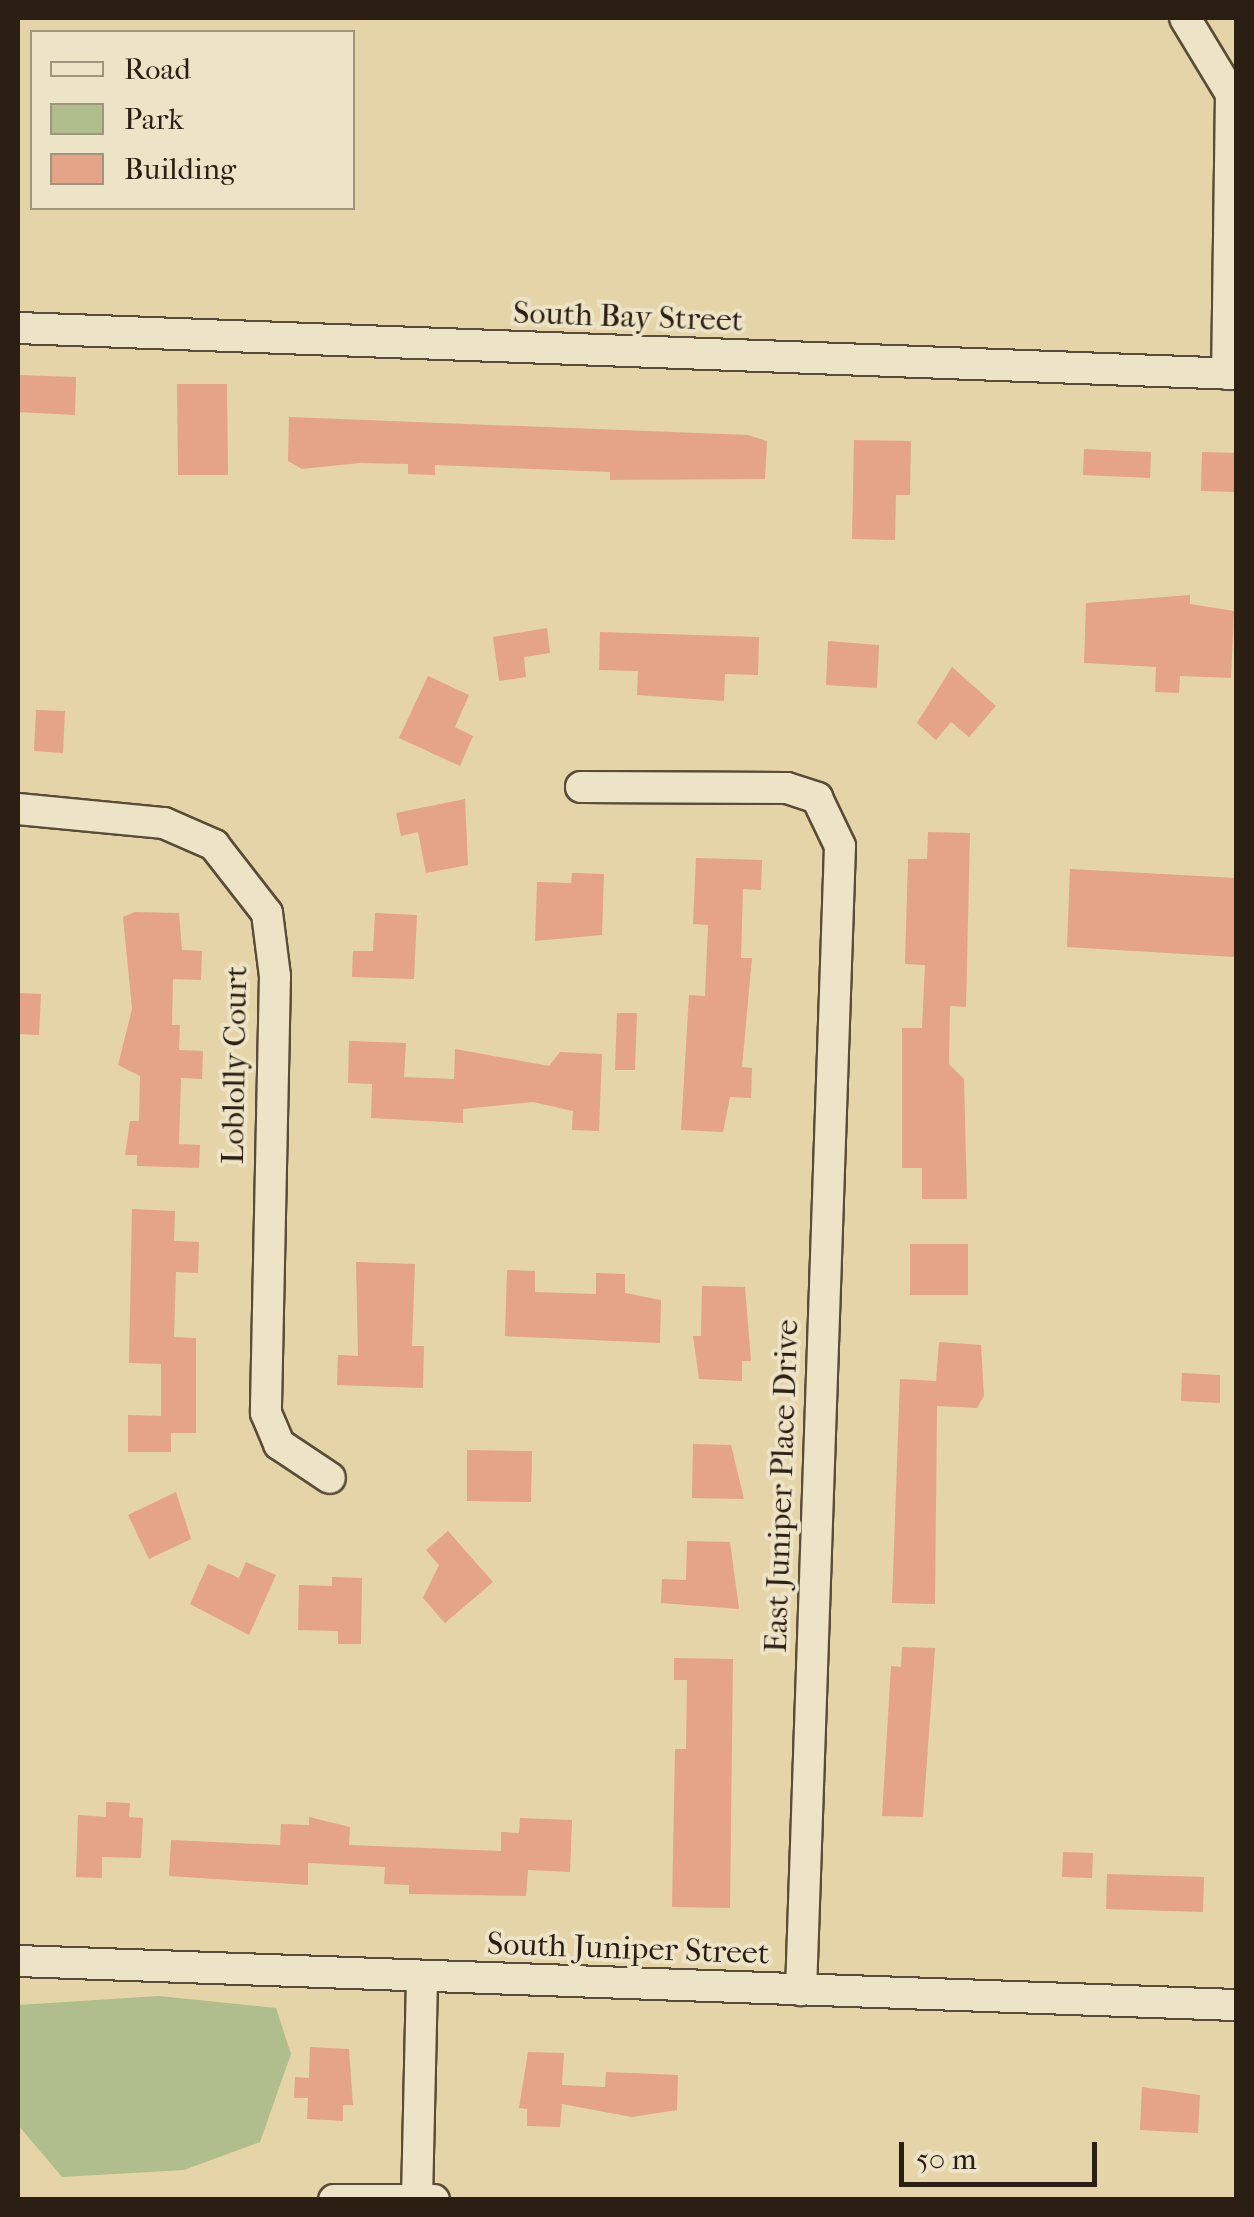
<!DOCTYPE html>
<html>
<head>
<meta charset="utf-8">
<style>
  body { margin:0 }
  #map { position:relative; width:1254px; height:2217px; overflow:hidden; background:#e4d4a7; font-family:"IM FELL French Canon",serif }
  div>[style] { position:absolute }
  [style*='--x'] { left:calc(var(--x)*1px); top:calc(var(--y)*1px); width:calc(var(--w)*1px); rotate:calc(var(--a)*1deg) }
  .green>* { inset:0; background:#afbe8c }
  .building>* { inset:0; background:#e5a388 }
  .roads { filter:drop-shadow(2px 0 #594c38) drop-shadow(-2px 0 #594c38) drop-shadow(0 2px #594c38) drop-shadow(0 -2px #594c38) }
  .minor>* { height:30px; margin:-15px; padding:0 15px; transform-origin:15px; border-radius:15px; background:#ede3c6 }
  span { translate:-50% -50%; white-space:nowrap; text-align:center; line-height:1.15; -webkit-text-stroke:8px #ede3c6; paint-order:stroke }
  .street-label { font-size:32px; color:#2b1e13 }
  .frame { position:absolute; inset:0; border:20px solid #2b1e13; pointer-events:none }
  .legend { position:absolute; left:30px; top:30px; width:325px; height:180px; box-sizing:border-box; background:#ede3c6; border:2px solid #9f947e; margin:0; padding:12px 18px; list-style:none; font-size:30px; color:#2b1e13 }
  .legend li { display:flex; align-items:center; gap:20px; height:50px }
  .legend b { width:50px; border:2px solid #9f947e }
  .scale { position:absolute; left:899px; top:2142px; width:198px; height:45px; box-sizing:border-box; border:5px solid #2b1e13; border-top:0; padding-left:12px; font-size:30px; line-height:35px; white-space:nowrap; color:#2b1e13; -webkit-text-stroke:8px #ede3c6; paint-order:stroke }
</style>
</head>
<body>
<div id="map">
  <div class="green">
    <div style="clip-path:polygon(159px 1996px,276px 2008px,291px 2054px,260px 2142px,184px 2170px,62px 2177px,18px 2125px,18px 2005px)"></div>
  </div>
  <div class="building">
    <div style="clip-path:polygon(18px 375px,76px 377px,75px 415px,18px 412px)"></div>
    <div style="clip-path:polygon(177px 384px,227px 384px,228px 475px,178px 475px)"></div>
    <div style="clip-path:polygon(289px 417px,748px 435px,767px 441px,765px 479px,610px 480px,610px 472px,435px 465px,435px 475px,408px 474px,408px 464px,359px 463px,302px 469px,288px 461px)"></div>
    <div style="clip-path:polygon(854px 440px,911px 441px,910px 495px,896px 495px,895px 540px,852px 539px)"></div>
    <div style="clip-path:polygon(1084px 449px,1151px 452px,1150px 478px,1083px 475px)"></div>
    <div style="clip-path:polygon(1202px 452px,1236px 453px,1236px 492px,1201px 491px)"></div>
    <div style="clip-path:polygon(1190px 595px,1190px 604px,1234px 611px,1231px 678px,1180px 676px,1179px 693px,1155px 692px,1156px 667px,1084px 663px,1086px 603px)"></div>
    <div style="clip-path:polygon(547px 628px,550px 653px,524px 657px,526px 677px,499px 681px,493px 637px)"></div>
    <div style="clip-path:polygon(600px 632px,759px 637px,758px 675px,725px 674px,724px 701px,637px 695px,638px 671px,599px 670px)"></div>
    <div style="clip-path:polygon(828px 641px,879px 645px,877px 688px,826px 685px)"></div>
    <div style="clip-path:polygon(952px 667px,996px 706px,969px 737px,951px 722px,936px 740px,917px 723px)"></div>
    <div style="clip-path:polygon(428px 676px,469px 695px,455px 727px,473px 736px,460px 766px,399px 738px)"></div>
    <div style="clip-path:polygon(36px 710px,65px 711px,63px 753px,34px 751px)"></div>
    <div style="clip-path:polygon(465px 799px,468px 865px,426px 873px,418px 832px,401px 836px,396px 813px)"></div>
    <div style="clip-path:polygon(928px 832px,970px 833px,966px 1007px,950px 1006px,949px 1064px,964px 1079px,967px 1199px,922px 1199px,922px 1168px,902px 1168px,902px 1028px,922px 1028px,925px 965px,905px 964px,908px 859px,927px 859px)"></div>
    <div style="clip-path:polygon(696px 858px,762px 860px,761px 890px,743px 889px,741px 958px,752px 958px,742px 1067px,752px 1068px,751px 1098px,730px 1097px,723px 1132px,681px 1130px,689px 995px,705px 996px,708px 925px,693px 924px)"></div>
    <div style="clip-path:polygon(1070px 869px,1236px 878px,1234px 957px,1067px 947px)"></div>
    <div style="clip-path:polygon(572px 873px,604px 874px,602px 935px,535px 941px,537px 882px,571px 883px)"></div>
    <div style="clip-path:polygon(135px 912px,179px 913px,182px 950px,202px 951px,201px 980px,173px 979px,172px 1025px,180px 1025px,179px 1050px,203px 1051px,202px 1079px,181px 1078px,179px 1144px,200px 1145px,199px 1168px,137px 1166px,137px 1155px,125px 1155px,130px 1121px,139px 1121px,140px 1076px,118px 1065px,132px 1009px,123px 917px)"></div>
    <div style="clip-path:polygon(375px 913px,417px 915px,414px 979px,352px 977px,353px 951px,373px 951px)"></div>
    <div style="clip-path:polygon(18px 993px,41px 994px,39px 1035px,18px 1034px)"></div>
    <div style="clip-path:polygon(617px 1013px,637px 1013px,635px 1070px,615px 1070px)"></div>
    <div style="clip-path:polygon(349px 1041px,406px 1043px,404px 1077px,454px 1079px,455px 1049px,549px 1066px,560px 1052px,602px 1054px,599px 1131px,572px 1130px,573px 1111px,533px 1102px,463px 1109px,463px 1123px,371px 1118px,372px 1084px,348px 1083px)"></div>
    <div style="clip-path:polygon(132px 1209px,175px 1211px,174px 1241px,199px 1242px,198px 1273px,176px 1272px,174px 1337px,196px 1338px,196px 1433px,171px 1433px,171px 1452px,128px 1452px,128px 1415px,161px 1416px,161px 1364px,129px 1363px)"></div>
    <div style="clip-path:polygon(910px 1244px,968px 1244px,968px 1295px,910px 1295px)"></div>
    <div style="clip-path:polygon(356px 1262px,415px 1264px,412px 1346px,424px 1346px,423px 1388px,337px 1385px,338px 1355px,358px 1356px)"></div>
    <div style="clip-path:polygon(507px 1270px,535px 1271px,535px 1292px,596px 1294px,596px 1273px,625px 1274px,625px 1293px,661px 1300px,660px 1343px,505px 1336px)"></div>
    <div style="clip-path:polygon(702px 1286px,745px 1287px,751px 1361px,742px 1361px,742px 1381px,699px 1379px,693px 1336px,701px 1336px)"></div>
    <div style="clip-path:polygon(939px 1342px,981px 1345px,984px 1396px,977px 1408px,937px 1406px,935px 1604px,892px 1603px,900px 1379px,936px 1381px)"></div>
    <div style="clip-path:polygon(1182px 1373px,1220px 1375px,1220px 1403px,1181px 1401px)"></div>
    <div style="clip-path:polygon(693px 1444px,731px 1445px,744px 1499px,692px 1498px)"></div>
    <div style="clip-path:polygon(467px 1450px,532px 1451px,531px 1502px,467px 1501px)"></div>
    <div style="clip-path:polygon(176px 1492px,191px 1539px,149px 1559px,128px 1515px)"></div>
    <div style="clip-path:polygon(448px 1531px,493px 1582px,445px 1623px,423px 1598px,439px 1565px,426px 1550px)"></div>
    <div style="clip-path:polygon(687px 1541px,730px 1542px,739px 1609px,661px 1603px,662px 1579px,686px 1580px)"></div>
    <div style="clip-path:polygon(246px 1562px,276px 1575px,249px 1635px,190px 1604px,208px 1564px,239px 1578px)"></div>
    <div style="clip-path:polygon(332px 1577px,362px 1578px,361px 1644px,338px 1644px,338px 1631px,298px 1630px,299px 1585px,332px 1586px)"></div>
    <div style="clip-path:polygon(902px 1647px,935px 1648px,923px 1817px,882px 1816px,891px 1666px,901px 1667px)"></div>
    <div style="clip-path:polygon(674px 1658px,733px 1659px,730px 1908px,672px 1907px,675px 1749px,686px 1749px,687px 1680px,674px 1680px)"></div>
    <div style="clip-path:polygon(106px 1802px,130px 1803px,129px 1817px,143px 1818px,141px 1858px,102px 1857px,102px 1878px,76px 1877px,78px 1815px,106px 1817px)"></div>
    <div style="clip-path:polygon(309px 1817px,350px 1827px,349px 1845px,501px 1851px,501px 1832px,519px 1833px,520px 1818px,572px 1820px,570px 1872px,528px 1870px,526px 1896px,409px 1894px,409px 1885px,384px 1884px,385px 1867px,308px 1863px,308px 1885px,169px 1876px,171px 1840px,280px 1845px,281px 1824px,309px 1825px)"></div>
    <div style="clip-path:polygon(1063px 1852px,1093px 1853px,1092px 1878px,1062px 1877px)"></div>
    <div style="clip-path:polygon(1107px 1874px,1204px 1877px,1203px 1912px,1106px 1909px)"></div>
    <div style="clip-path:polygon(310px 2047px,349px 2049px,353px 2105px,343px 2105px,343px 2121px,307px 2119px,308px 2098px,294px 2098px,295px 2077px,309px 2078px)"></div>
    <div style="clip-path:polygon(528px 2052px,564px 2053px,562px 2085px,605px 2087px,606px 2072px,678px 2075px,677px 2110px,632px 2117px,562px 2104px,560px 2127px,527px 2126px,527px 2109px,519px 2108px)"></div>
    <div style="clip-path:polygon(1142px 2087px,1200px 2095px,1198px 2133px,1140px 2130px)"></div>
  </div>
  <div class="roads">
    <div class="minor">
      <div style="--x:1185;--y:18;--w:89;--a:58.8"></div>
      <div style="--x:1231;--y:94;--w:280;--a:90.8"></div>
      <div style="--x:18;--y:328;--w:1219;--a:2.16"></div>
      <div style="--x:581;--y:787;--w:206;--a:0.3"></div>
      <div style="--x:787;--y:788;--w:32;--a:18"></div>
      <div style="--x:817;--y:798;--w:53;--a:64.4"></div>
      <div style="--x:840;--y:846;--w:1145;--a:91.95"></div>
      <div style="--x:18;--y:809;--w:147;--a:5.5"></div>
      <div style="--x:164;--y:823;--w:55;--a:23.7"></div>
      <div style="--x:214;--y:845;--w:86;--a:52.1"></div>
      <div style="--x:267;--y:913;--w:64;--a:82.8"></div>
      <div style="--x:275;--y:976;--w:437;--a:91.2"></div>
      <div style="--x:266;--y:1413;--w:34;--a:67"></div>
      <div style="--x:279;--y:1444;--w:61;--a:33.7"></div>
      <div style="--x:18;--y:1961;--w:1219;--a:2.07"></div>
      <div style="--x:417;--y:2199;--w:223;--a:-88.7"></div>
      <div style="--x:334;--y:2200;--w:100;--a:0"></div>
    </div>
  </div>
  <div class="street-label">
    <span style="left:628px;top:317px;rotate:2deg">South Bay Street</span>
    <span style="left:235px;top:1065px;rotate:-89deg">Loblolly Court</span>
    <span style="left:782px;top:1486px;rotate:-88deg">East Juniper Place Drive</span>
    <span style="left:628px;top:1949px;rotate:2deg">South Juniper Street</span>
  </div>
  <div class="frame"></div>
  <ul class="legend">
  <li><b style="height:12px;background:#ede3c6"></b>Road</li>
  <li><b style="height:28px;background:#afbe8c"></b>Park</li>
  <li><b style="height:28px;background:#e5a388"></b>Building</li>
  </ul>
  <div class="scale">50 m</div>
</div>
</body>
</html>
